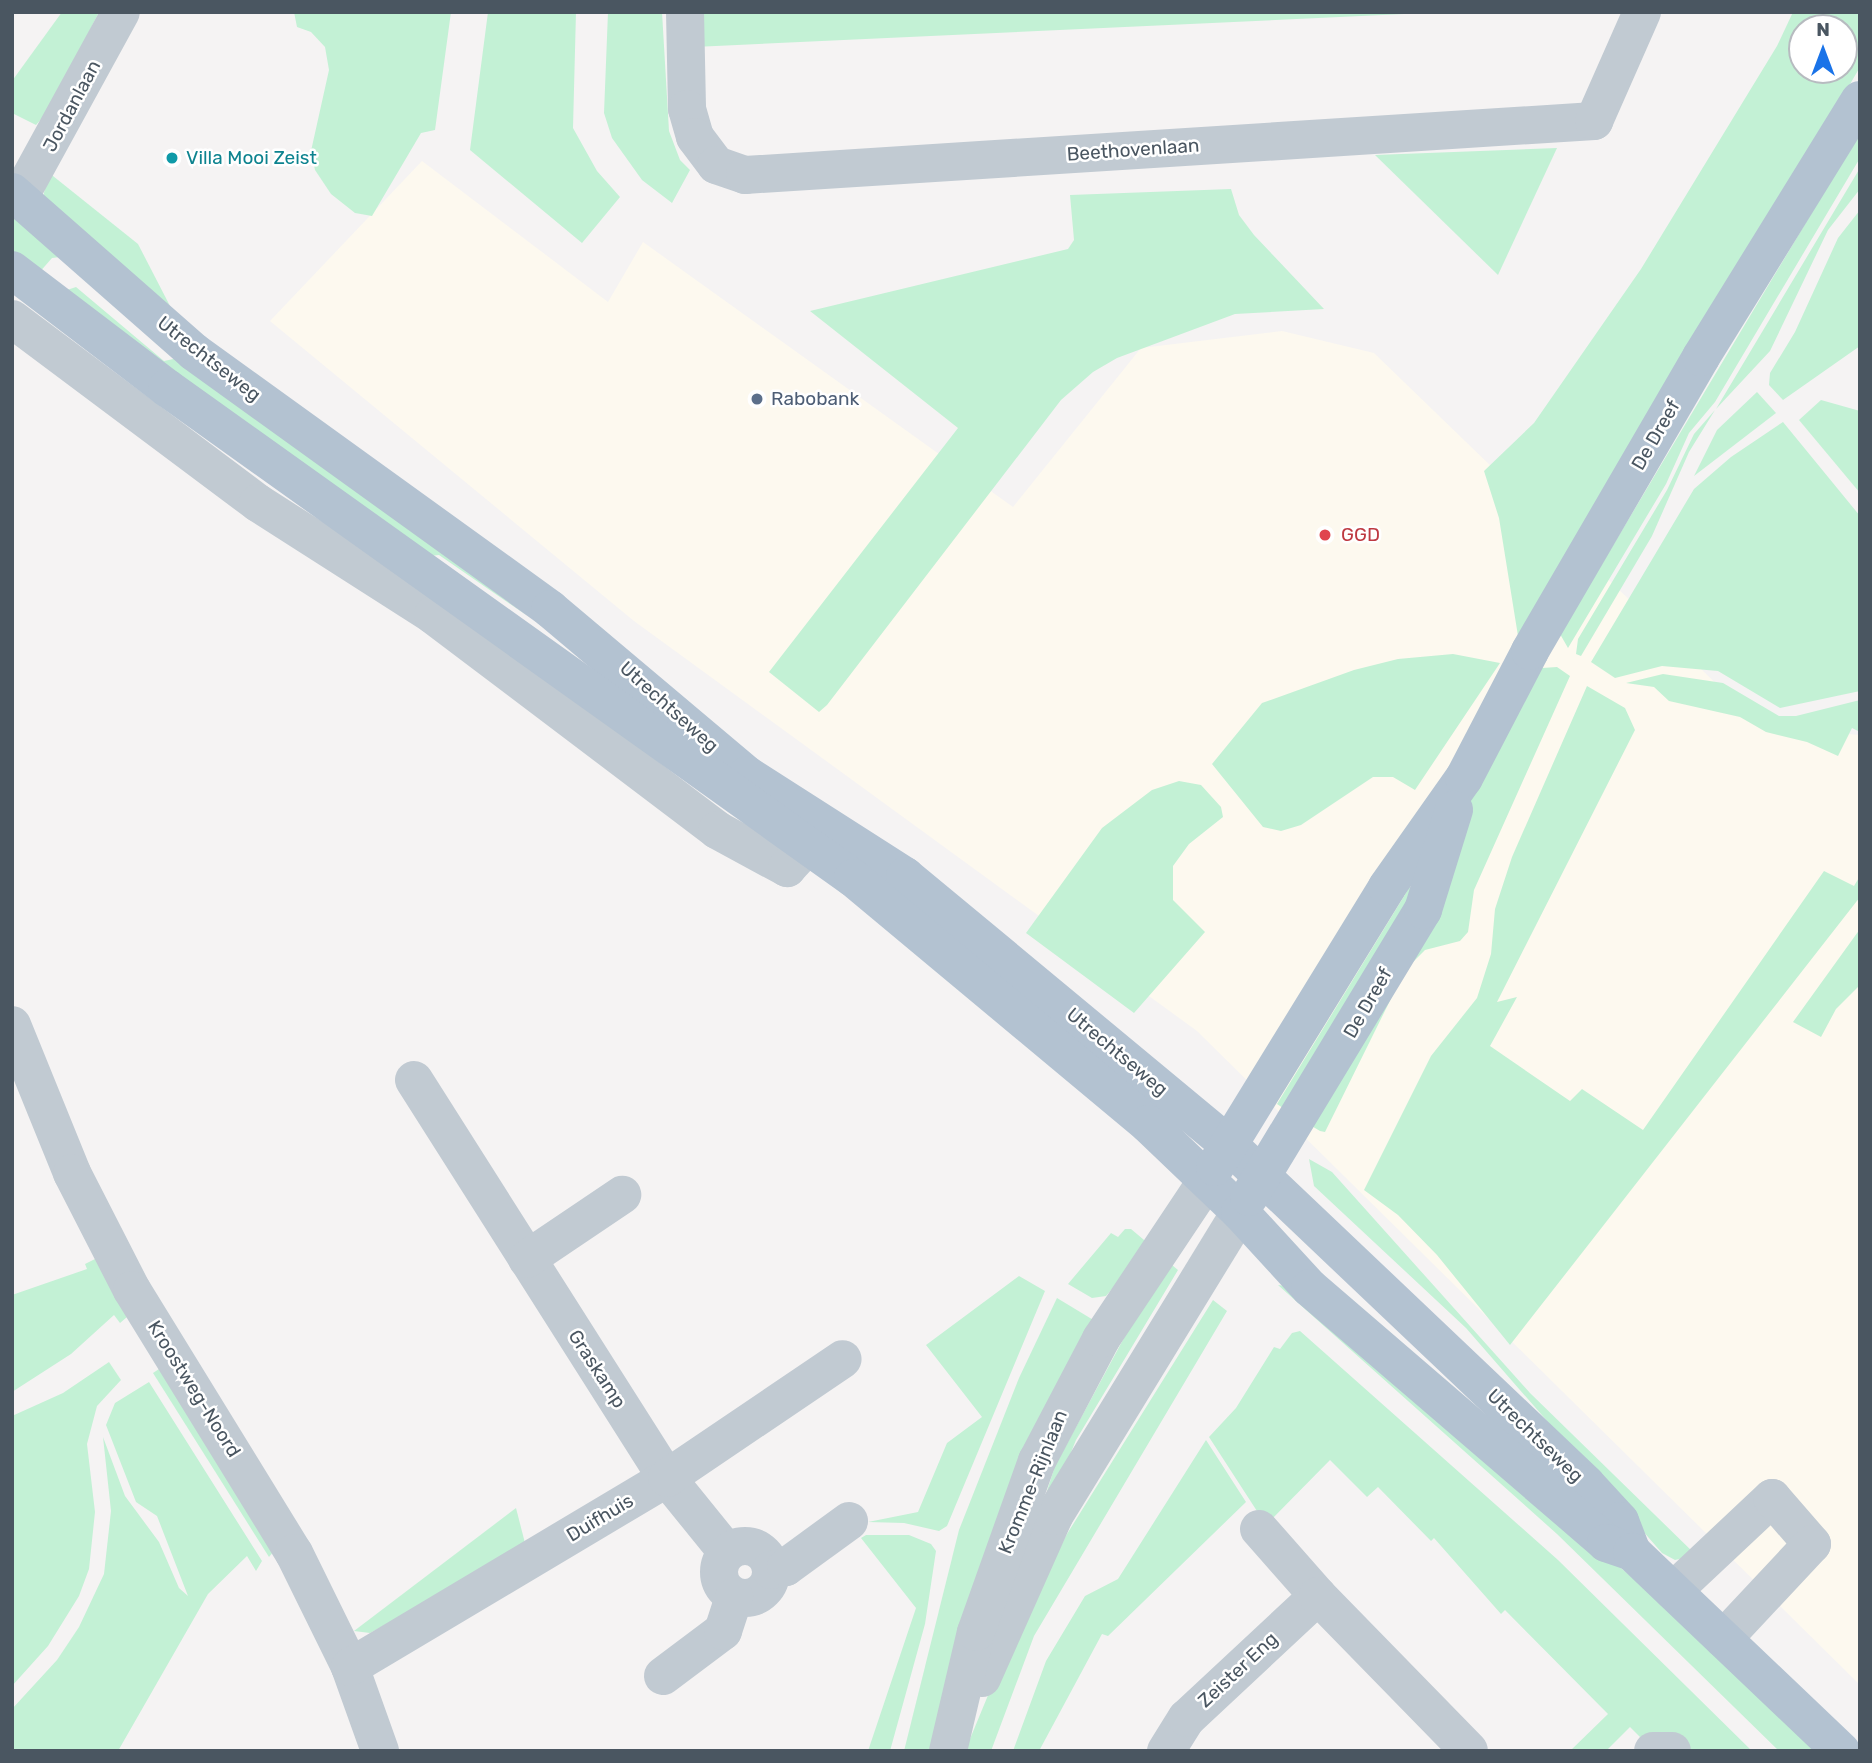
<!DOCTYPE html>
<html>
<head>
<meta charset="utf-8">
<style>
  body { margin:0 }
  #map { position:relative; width:1872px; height:1763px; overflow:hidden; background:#f5f3f3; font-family:Rubik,sans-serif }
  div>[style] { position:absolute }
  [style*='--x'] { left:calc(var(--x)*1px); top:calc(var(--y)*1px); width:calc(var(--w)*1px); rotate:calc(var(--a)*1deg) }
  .commercial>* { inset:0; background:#fdf9ef }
  .green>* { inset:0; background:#c3f1d5 }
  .minor>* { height:38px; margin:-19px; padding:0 19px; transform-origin:19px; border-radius:19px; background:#c1cad2 }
  .minor>.ring { margin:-19px; padding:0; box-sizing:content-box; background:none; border:38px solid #c1cad2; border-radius:50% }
  .major>* { height:38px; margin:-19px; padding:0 19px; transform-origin:19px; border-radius:19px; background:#b3c2d1 }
  .dots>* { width:19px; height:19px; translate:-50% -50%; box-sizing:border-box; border:4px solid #fff; border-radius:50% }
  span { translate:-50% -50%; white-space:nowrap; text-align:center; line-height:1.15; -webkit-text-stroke:5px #fff; paint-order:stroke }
  .street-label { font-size:19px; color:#4a5661 }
  .culture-label { font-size:19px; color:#0d838f }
  .left { translate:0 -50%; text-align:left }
  .service-label { font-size:19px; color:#4e5e75 }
  .health-label { font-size:19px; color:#be3a42 }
  .frame { position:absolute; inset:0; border:14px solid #4a5661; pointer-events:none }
  .north { position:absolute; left:1788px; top:14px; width:70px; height:70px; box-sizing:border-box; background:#fff; border:2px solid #b7bbc0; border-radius:50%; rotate:0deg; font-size:19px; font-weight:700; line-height:28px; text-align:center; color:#4a5661 }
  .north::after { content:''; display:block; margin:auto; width:24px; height:32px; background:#1a73e8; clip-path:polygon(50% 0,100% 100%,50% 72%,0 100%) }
</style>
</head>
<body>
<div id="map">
  <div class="commercial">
    <div style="clip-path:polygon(422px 161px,608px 302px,643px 242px,1013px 507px,1141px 348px,1282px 331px,1374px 353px,1761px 727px,1860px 735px,1860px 1685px,1197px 1031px,634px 621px,270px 321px)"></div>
  </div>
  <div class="green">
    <div style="clip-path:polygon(62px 12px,99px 12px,50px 109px,36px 125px,12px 113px,12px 81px)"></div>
    <div style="clip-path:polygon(294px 12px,451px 12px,435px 130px,421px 133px,372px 216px,355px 213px,331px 194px,315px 170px,311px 151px,329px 70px,325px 47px,311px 32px,297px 27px)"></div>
    <div style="clip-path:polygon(488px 12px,576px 12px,573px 128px,597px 171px,620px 197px,582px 243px,470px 150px)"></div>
    <div style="clip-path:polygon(608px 12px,662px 12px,669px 131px,680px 160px,690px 170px,672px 203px,642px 180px,612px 138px,604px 113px)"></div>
    <div style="clip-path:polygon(693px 12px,1447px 12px,694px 47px)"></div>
    <div style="clip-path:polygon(evenodd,1793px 12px,1860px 12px,1860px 67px,1702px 338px,1518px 636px,1499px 518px,1484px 471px,1534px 423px,1641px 269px,1777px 46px,1793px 12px,1802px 28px,1844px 28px,1844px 70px,1802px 70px,1802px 28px)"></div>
    <div style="clip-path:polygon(1860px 132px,1860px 158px,1715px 402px,1689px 433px,1666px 484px,1568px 648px,1560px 634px)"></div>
    <div style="clip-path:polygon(1557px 148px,1498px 275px,1375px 155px)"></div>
    <div style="clip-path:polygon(1860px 168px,1860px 189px,1828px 230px,1770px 351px,1716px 409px)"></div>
    <div style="clip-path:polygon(48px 172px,138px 244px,170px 306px,43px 198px)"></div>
    <div style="clip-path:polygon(1231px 189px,1239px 215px,1254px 235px,1324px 309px,1235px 314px,1117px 358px,1093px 372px,1061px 400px,827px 705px,819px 712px,769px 672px,958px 428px,810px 311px,1068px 249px,1074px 240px,1070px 195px)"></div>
    <div style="clip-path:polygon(1860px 210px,1860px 346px,1783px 400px,1769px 385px,1770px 373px,1795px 332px,1838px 238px)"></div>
    <div style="clip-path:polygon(12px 213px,60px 257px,52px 258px,38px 274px,12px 260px)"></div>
    <div style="clip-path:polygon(76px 287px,164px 361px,178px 358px,529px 617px,439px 555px,420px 557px,67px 290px)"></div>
    <div style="clip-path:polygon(1757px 392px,1776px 413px,1694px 476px,1717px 430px)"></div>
    <div style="clip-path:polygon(1821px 400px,1860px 411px,1860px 493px,1799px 420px)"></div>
    <div style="clip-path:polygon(1715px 410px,1689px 452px,1652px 536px,1581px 656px,1576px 654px,1578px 639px,1667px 490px,1694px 434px)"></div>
    <div style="clip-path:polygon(1783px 422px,1860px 516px,1860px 691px,1780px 708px,1718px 671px,1662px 666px,1615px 678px,1591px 662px,1694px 489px,1731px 457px)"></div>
    <div style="clip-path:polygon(1453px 654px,1500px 663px,1415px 790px,1393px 777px,1373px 777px,1301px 825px,1281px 831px,1263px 827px,1212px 764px,1262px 703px,1354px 670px,1398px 659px)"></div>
    <div style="clip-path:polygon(1557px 667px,1570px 676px,1474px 890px,1468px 932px,1460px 941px,1425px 950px,1412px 963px,1421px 938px,1325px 1132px,1320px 1131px,1310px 1125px,1483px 766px,1542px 668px)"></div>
    <div style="clip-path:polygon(1663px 674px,1723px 683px,1779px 716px,1796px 716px,1860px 700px,1860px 732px,1852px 728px,1838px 756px,1807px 742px,1766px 732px,1740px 717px,1669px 701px,1654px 687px,1626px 683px)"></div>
    <div style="clip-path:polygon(1587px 686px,1625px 708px,1635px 730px,1497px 1002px,1517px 997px,1490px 1046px,1570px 1101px,1582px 1089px,1643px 1130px,1824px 871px,1854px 886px,1860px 876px,1860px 897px,1510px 1345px,1437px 1255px,1398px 1215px,1364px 1190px,1431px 1056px,1477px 998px,1491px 954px,1495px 909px,1512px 857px)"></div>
    <div style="clip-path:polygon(1179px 781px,1201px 785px,1221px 807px,1223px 817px,1189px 844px,1173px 866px,1173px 900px,1205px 932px,1134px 1013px,1026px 933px,1102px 828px,1152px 790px)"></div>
    <div style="clip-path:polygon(1421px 886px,1289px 1112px,1277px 1104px,1409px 888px)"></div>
    <div style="clip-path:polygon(1860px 929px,1860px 985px,1836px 1009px,1821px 1037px,1793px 1022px)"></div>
    <div style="clip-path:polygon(1309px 1159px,1332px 1172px,1530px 1393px,1696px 1555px,1675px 1560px,1662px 1553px,1466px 1328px,1314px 1186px)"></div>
    <div style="clip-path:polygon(1125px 1229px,1131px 1229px,1150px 1245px,1106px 1296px,1092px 1298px,1068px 1284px,1111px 1233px,1118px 1237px)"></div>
    <div style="clip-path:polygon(97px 1258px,127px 1317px,120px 1323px,114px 1315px,71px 1354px,12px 1392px,12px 1295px,87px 1269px,85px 1264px)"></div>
    <div style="clip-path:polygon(1166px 1260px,1178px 1270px,1076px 1440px,1053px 1497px,1047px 1491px,1055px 1466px)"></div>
    <div style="clip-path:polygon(1019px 1276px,1045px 1291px,947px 1526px,939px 1531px,904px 1523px,868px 1522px,918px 1512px,947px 1443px,982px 1417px,926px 1345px)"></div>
    <div style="clip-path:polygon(1278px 1285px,1292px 1287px,1642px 1586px,1816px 1751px,1779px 1751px,1557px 1534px)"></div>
    <div style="clip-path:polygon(1057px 1298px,1095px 1321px,929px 1751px,904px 1751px,959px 1530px,1019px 1378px)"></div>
    <div style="clip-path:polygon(1213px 1300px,1227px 1311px,1034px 1636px,991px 1751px,965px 1751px,1003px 1659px,1067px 1534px)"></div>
    <div style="clip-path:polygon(1300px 1331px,1558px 1560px,1752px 1751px,1691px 1751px,1648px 1745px,1630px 1727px,1606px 1751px,1570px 1751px,1608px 1714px,1505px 1610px,1501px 1614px,1434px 1538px,1431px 1541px,1378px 1487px,1367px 1497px,1330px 1460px,1266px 1525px,1209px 1437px,1236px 1408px,1274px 1347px,1280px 1349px,1292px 1333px)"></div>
    <div style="clip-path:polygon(109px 1362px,121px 1380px,97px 1406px,87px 1444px,95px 1512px,89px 1569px,79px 1596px,48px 1646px,12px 1686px,12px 1416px,63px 1393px)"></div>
    <div style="clip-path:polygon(159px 1369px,274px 1551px,269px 1557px,153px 1373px)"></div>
    <div style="clip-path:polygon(149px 1382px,262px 1561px,256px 1571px,247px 1556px,208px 1594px,118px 1751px,12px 1751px,12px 1709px,57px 1660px,79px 1627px,104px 1574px,111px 1511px,103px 1437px,125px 1496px,159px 1542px,179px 1588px,188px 1596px,157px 1516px,136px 1502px,106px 1425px,115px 1403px)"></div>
    <div style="clip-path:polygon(1206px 1440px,1246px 1502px,1108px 1636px,1102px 1634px,1039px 1751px,1013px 1751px,1046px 1661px,1085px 1596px,1118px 1579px)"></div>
    <div style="clip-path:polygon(516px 1508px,526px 1547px,370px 1633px,354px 1631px)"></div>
    <div style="clip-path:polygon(866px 1535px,909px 1535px,931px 1544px,936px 1551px,925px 1624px,890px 1751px,868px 1751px,916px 1608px,861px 1538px)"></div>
  </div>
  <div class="minor">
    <div style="--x:685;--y:12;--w:97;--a:88.8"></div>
    <div style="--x:687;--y:109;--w:29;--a:74"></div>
    <div style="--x:695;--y:137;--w:35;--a:53"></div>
    <div style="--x:716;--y:165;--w:31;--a:19"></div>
    <div style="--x:745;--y:175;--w:851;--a:-3.64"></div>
    <div style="--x:1594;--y:121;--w:119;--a:-66.2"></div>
    <div style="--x:19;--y:198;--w:212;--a:-61.3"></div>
    <div style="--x:12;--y:319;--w:307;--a:36.8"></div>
    <div style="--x:258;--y:503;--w:208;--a:32.6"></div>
    <div style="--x:433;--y:615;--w:356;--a:37.1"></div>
    <div style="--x:717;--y:830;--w:80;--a:28.5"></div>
    <div style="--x:787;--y:868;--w:33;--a:-47"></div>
    <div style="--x:12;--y:1025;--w:160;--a:67.9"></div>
    <div style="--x:72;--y:1173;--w:131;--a:62.9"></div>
    <div style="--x:132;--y:1290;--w:309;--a:58.4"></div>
    <div style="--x:294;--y:1553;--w:127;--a:63.8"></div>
    <div style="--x:350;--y:1667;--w:89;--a:70.3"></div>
    <div style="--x:414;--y:1080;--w:472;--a:57.6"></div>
    <div style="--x:667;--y:1478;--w:95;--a:51"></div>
    <div style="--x:527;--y:1259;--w:115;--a:-34"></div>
    <div style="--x:1259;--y:1529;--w:89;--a:48.6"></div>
    <div class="ring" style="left:719px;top:1546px;width:14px;height:14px"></div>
    <div style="--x:771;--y:1570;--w:15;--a:-11"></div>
    <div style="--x:786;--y:1567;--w:78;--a:-36.1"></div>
    <div style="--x:1673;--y:1591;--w:136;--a:-43.2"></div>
    <div style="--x:1772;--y:1498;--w:61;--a:49"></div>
    <div style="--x:1812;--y:1544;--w:130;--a:133.1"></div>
    <div style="--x:350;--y:1667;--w:369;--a:-30.8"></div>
    <div style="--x:667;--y:1478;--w:212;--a:-34.1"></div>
    <div style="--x:663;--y:1676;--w:75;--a:-36.9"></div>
    <div style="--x:723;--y:1631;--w:36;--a:-72"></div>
    <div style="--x:982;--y:1678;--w:177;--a:-66"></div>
    <div style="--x:1054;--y:1516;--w:356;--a:-58.5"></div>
    <div style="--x:948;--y:1751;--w:122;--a:-76.8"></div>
    <div style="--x:976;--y:1632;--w:182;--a:-70.4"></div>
    <div style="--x:1037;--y:1461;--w:138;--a:-62.3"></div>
    <div style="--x:1101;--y:1339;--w:191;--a:-56.3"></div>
    <div style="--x:1166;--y:1751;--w:39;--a:-58"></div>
    <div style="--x:1187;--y:1718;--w:179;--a:-43"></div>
    <div style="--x:1318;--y:1596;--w:216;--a:45.7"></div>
    <div style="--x:1653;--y:1751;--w:19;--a:0"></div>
  </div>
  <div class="major">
    <div style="--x:12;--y:192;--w:242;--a:41.3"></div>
    <div style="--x:194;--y:352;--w:439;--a:35.8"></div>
    <div style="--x:550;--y:609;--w:258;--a:40.1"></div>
    <div style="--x:747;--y:775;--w:188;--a:32.6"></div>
    <div style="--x:905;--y:876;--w:421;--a:39.7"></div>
    <div style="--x:1229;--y:1145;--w:492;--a:43.5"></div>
    <div style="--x:1586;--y:1484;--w:50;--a:47.4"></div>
    <div style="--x:1620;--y:1521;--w:33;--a:69"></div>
    <div style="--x:12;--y:270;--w:195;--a:37.3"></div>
    <div style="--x:167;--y:388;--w:843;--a:35.54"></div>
    <div style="--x:853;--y:878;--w:384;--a:39.8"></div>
    <div style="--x:1148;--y:1124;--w:127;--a:43.7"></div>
    <div style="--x:1240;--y:1212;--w:103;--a:47.4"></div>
    <div style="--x:1310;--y:1288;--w:391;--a:40.7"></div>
    <div style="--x:1606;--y:1543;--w:28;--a:19"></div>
    <div style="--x:1632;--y:1552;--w:289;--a:43.6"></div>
    <div style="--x:1215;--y:1167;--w:329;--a:-58.4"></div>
    <div style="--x:1387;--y:887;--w:133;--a:-54.8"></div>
    <div style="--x:1464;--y:778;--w:143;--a:-62.5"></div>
    <div style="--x:1530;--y:651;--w:340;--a:-59.8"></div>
    <div style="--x:1701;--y:357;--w:302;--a:-58.3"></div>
    <div style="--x:1249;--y:1197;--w:336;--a:-58.8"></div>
    <div style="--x:1423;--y:910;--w:105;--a:-72.8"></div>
  </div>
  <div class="dots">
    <div style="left:172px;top:158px;background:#0f9aa8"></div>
    <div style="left:757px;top:399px;background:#5c6f8a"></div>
    <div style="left:1325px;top:535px;background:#e0444e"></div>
  </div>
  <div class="street-label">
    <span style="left:72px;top:106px;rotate:-62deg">Jordanlaan</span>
    <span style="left:1133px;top:150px;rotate:-4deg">Beethovenlaan</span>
    <span style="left:209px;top:359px;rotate:38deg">Utrechtseweg</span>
    <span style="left:1656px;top:435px;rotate:-60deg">De Dreef</span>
    <span style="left:669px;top:707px;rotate:42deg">Utrechtseweg</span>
    <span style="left:1368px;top:1003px;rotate:-60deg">De Dreef</span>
    <span style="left:1117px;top:1052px;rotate:40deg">Utrechtseweg</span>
    <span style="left:597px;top:1369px;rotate:57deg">Graskamp</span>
    <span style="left:194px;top:1389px;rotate:58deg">Kroostweg-Noord</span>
    <span style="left:1535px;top:1436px;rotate:44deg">Utrechtseweg</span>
    <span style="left:1033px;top:1482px;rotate:-68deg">Kromme-Rijnlaan</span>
    <span style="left:600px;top:1518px;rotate:-31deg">Duifhuis</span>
    <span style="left:1238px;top:1670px;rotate:-43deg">Zeister Eng</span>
  </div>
  <div class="culture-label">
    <span class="left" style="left:186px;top:158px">Villa Mooi Zeist</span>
  </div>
  <div class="service-label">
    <span class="left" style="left:771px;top:399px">Rabobank</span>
  </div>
  <div class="health-label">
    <span class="left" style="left:1341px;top:535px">GGD</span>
  </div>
  <div class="frame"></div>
  <div class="north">N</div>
</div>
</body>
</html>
